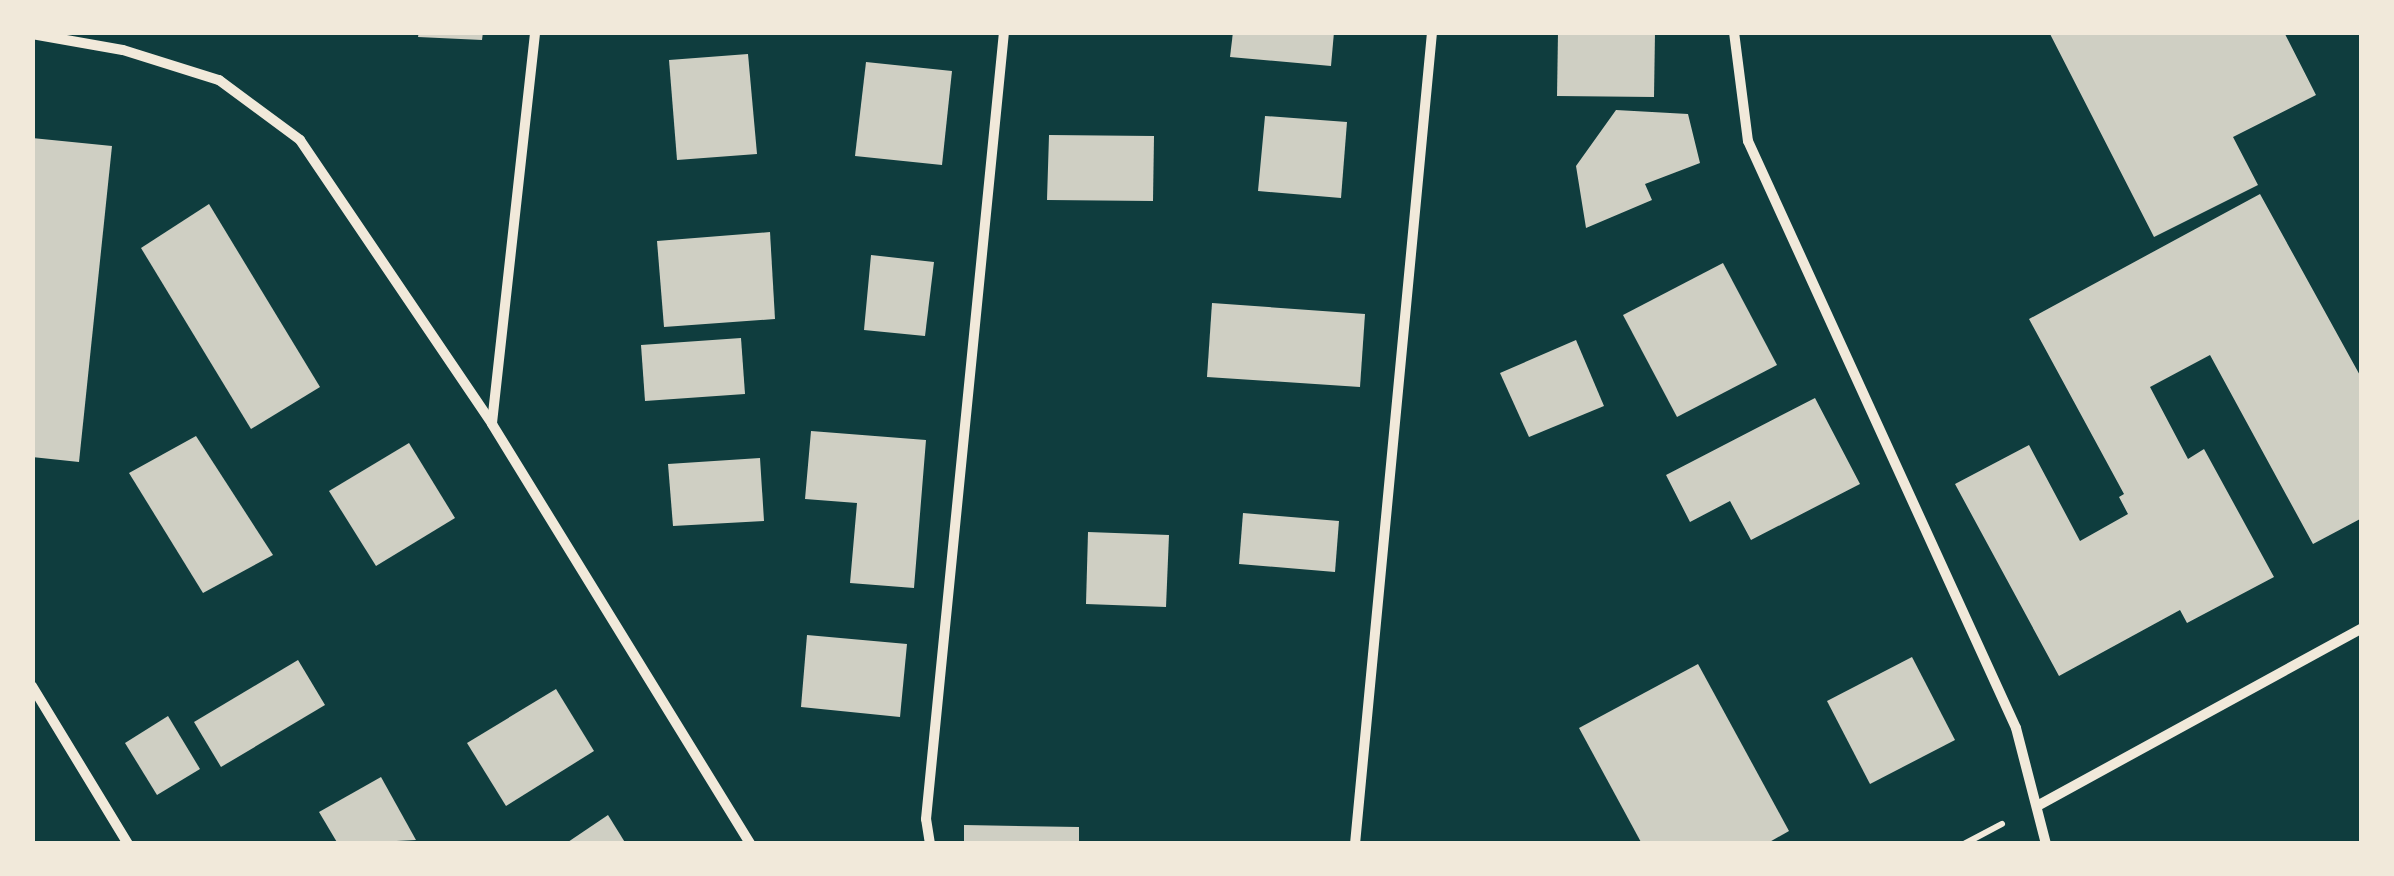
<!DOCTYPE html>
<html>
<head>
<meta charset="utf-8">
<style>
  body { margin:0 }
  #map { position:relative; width:2394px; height:876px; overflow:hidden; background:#0f3d3e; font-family:"Golos Text",sans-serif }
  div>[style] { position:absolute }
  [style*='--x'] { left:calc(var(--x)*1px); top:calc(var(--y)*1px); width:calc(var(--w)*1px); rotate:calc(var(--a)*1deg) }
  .building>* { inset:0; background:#cfcfc3 }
  .path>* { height:6px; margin:-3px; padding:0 3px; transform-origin:3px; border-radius:3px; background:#f1e9da }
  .minor>* { height:10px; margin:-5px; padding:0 5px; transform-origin:5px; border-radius:5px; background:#f1e9da }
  span { translate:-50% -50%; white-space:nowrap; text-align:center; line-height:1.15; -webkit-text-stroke:9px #f1e9da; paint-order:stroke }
  .frame { position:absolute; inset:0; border:35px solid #f1e9da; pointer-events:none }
</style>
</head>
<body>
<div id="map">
  <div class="building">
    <div style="clip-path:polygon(419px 32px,483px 32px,482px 40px,418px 37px)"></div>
    <div style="clip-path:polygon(1233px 32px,1334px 32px,1331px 66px,1230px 57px)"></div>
    <div style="clip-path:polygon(1558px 32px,1655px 32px,1654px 97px,1557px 96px)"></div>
    <div style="clip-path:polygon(2049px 32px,2284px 32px,2316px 95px,2233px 137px,2258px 185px,2154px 237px)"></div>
    <div style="clip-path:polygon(748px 54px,757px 154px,677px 160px,669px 60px)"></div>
    <div style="clip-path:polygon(866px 62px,952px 71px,942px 165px,855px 156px)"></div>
    <div style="clip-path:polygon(1616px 110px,1688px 114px,1700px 163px,1645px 184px,1652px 200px,1586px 228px,1576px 166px)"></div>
    <div style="clip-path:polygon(1265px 116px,1347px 122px,1341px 198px,1258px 191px)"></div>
    <div style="clip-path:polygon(1049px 135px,1154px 136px,1153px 201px,1047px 200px)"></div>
    <div style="clip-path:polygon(32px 138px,112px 146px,79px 462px,32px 457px)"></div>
    <div style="clip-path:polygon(2260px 194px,2362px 379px,2362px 518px,2313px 544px,2210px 355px,2150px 387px,2188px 459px,2204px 449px,2274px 577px,2187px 623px,2180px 610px,2059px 676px,1955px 484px,2029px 445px,2080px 541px,2128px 514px,2119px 497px,2124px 494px,2029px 319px)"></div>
    <div style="clip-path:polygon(209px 204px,320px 387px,251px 429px,141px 248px)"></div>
    <div style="clip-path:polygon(770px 232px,775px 319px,664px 327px,657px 241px)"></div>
    <div style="clip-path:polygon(871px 255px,934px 262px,925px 336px,864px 330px)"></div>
    <div style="clip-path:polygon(1723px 263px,1777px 365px,1677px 417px,1623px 315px)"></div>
    <div style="clip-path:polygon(1212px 303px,1365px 314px,1360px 387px,1207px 377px)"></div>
    <div style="clip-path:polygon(741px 338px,745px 394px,645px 401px,641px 345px)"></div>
    <div style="clip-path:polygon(1576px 340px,1604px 406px,1529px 437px,1500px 373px)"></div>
    <div style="clip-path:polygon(1815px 398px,1860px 484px,1751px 540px,1730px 501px,1690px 522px,1666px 475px)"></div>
    <div style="clip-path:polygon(811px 431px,926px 440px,914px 588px,850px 583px,857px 503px,805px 499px)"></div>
    <div style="clip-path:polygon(196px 436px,273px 555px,203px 593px,129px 473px)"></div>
    <div style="clip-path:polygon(409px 443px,455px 518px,376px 566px,329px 491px)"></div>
    <div style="clip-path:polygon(760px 458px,764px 521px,673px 526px,668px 464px)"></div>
    <div style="clip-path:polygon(1243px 513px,1339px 521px,1335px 572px,1239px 564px)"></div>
    <div style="clip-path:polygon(1088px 532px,1169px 535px,1166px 607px,1086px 604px)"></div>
    <div style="clip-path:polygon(807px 635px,907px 644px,900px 717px,801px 707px)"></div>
    <div style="clip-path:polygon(1912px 657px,1955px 740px,1870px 784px,1827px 701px)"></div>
    <div style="clip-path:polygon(298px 660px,325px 705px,221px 767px,194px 722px)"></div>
    <div style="clip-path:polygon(1698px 664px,1789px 831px,1766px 844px,1642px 844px,1579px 728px)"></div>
    <div style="clip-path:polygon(556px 689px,594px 751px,506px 806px,467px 743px)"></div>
    <div style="clip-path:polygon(168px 716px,200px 769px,157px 795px,125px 743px)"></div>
    <div style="clip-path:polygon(381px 777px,416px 840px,338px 844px,319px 812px)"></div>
    <div style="clip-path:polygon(608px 815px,626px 844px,565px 844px)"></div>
    <div style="clip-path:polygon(964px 825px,1079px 827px,1079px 844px,964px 844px)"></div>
  </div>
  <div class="path">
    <div style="--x:1964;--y:844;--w:43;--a:-27.8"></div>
  </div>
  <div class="minor">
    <div style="--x:1734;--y:32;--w:110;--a:82.7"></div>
    <div style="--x:1748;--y:141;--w:645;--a:65.46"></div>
    <div style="--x:2016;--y:728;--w:120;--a:75.5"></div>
    <div style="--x:32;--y:34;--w:92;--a:10"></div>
    <div style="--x:123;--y:50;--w:101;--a:17.4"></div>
    <div style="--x:219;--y:80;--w:101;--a:36.5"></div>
    <div style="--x:300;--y:140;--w:343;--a:55.9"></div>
    <div style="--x:492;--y:424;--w:493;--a:58.4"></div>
    <div style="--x:492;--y:423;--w:393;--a:-83.7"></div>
    <div style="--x:32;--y:686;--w:185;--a:58.7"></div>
    <div style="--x:2039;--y:805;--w:368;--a:-28.7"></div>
    <div style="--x:930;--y:844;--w:25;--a:-99"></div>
    <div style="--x:926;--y:819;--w:791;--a:-84.34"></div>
    <div style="--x:1355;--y:844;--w:816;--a:-84.58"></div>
  </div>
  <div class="frame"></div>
</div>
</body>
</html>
